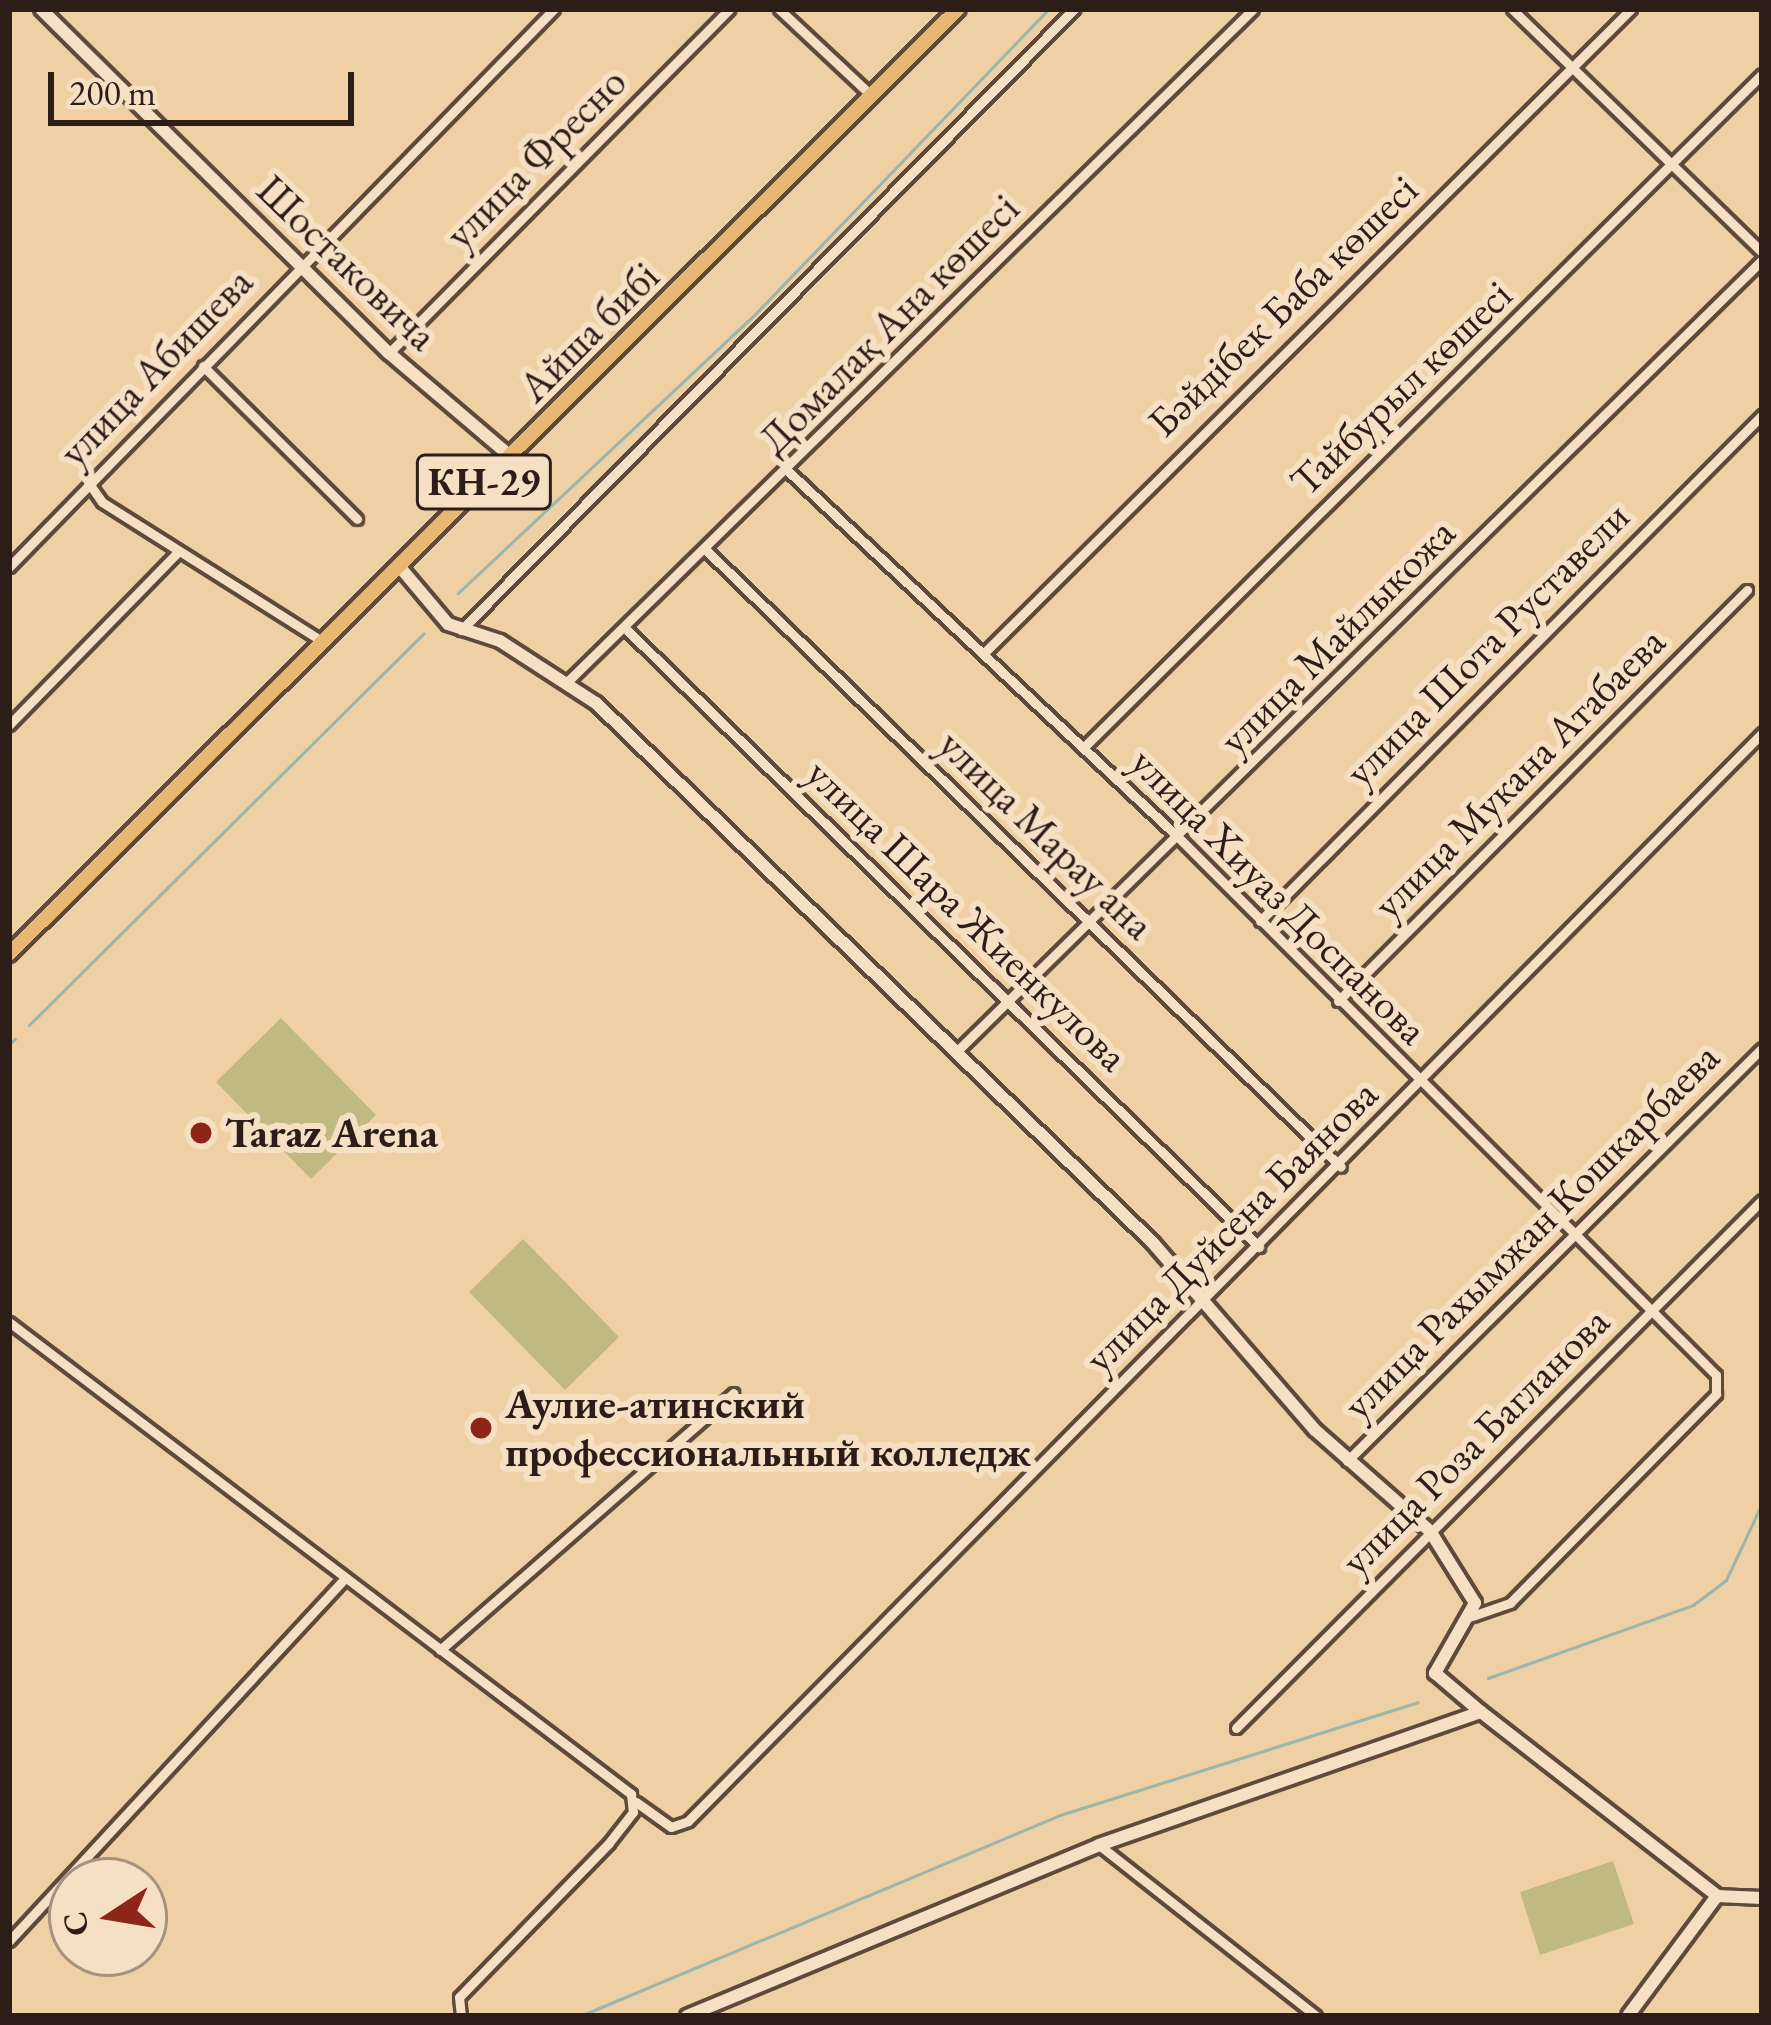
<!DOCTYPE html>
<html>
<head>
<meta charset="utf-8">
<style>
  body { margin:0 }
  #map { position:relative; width:1771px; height:2025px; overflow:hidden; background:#efd0a4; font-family:"EB Garamond",serif }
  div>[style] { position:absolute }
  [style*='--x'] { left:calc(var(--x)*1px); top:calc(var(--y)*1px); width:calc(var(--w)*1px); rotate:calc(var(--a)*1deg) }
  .green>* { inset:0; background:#c0b981 }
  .stream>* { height:3px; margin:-1.5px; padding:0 1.5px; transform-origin:1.5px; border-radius:1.5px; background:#9ab6ac }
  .roads { filter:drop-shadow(3px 0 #5d4a3b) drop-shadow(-3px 0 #5d4a3b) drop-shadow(0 3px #5d4a3b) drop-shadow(0 -3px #5d4a3b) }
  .street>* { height:9px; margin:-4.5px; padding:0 4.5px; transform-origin:4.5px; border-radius:4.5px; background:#f5e0c4 }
  .secondary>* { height:12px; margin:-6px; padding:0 6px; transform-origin:6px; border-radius:6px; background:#f5e0c4 }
  .primary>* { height:14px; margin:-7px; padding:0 7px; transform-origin:7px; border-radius:7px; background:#e8b872 }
  .dots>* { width:33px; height:33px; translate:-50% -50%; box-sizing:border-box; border:6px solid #f5e0c4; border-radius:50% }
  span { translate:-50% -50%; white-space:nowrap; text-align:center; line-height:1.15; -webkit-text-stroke:12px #f5e0c4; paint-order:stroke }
  .shield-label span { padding:3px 9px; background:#f5e0c4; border:3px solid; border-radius:9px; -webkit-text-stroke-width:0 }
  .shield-label { font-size:39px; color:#2c1d18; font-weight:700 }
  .street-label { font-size:42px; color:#2c1d18 }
  .poi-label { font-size:42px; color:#2c1d18; font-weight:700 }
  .left { translate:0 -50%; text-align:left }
  .frame { position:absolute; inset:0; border:12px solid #2c1d18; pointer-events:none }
  .north { position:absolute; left:48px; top:1857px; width:120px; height:120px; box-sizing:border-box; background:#f5e0c4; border:3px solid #a5927f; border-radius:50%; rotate:258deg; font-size:33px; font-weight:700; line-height:48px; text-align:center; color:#2c1d18 }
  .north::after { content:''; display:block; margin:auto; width:42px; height:54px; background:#8f2418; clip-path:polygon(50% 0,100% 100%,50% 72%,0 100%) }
  .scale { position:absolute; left:48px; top:72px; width:306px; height:54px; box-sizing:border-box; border:6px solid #2c1d18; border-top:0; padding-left:15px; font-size:36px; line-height:42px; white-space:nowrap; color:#2c1d18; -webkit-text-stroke:9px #f5e0c4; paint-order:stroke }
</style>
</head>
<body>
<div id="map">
  <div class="green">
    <div style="clip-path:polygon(281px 1018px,376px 1115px,311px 1179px,216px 1082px)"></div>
    <div style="clip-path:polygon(523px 1239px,619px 1337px,565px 1390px,469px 1292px)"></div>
    <div style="clip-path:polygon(1613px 1861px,1634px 1924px,1540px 1955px,1520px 1892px)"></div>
  </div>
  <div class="stream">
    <div style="--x:458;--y:593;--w:410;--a:-43.2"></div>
    <div style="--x:757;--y:312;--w:421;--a:-46.1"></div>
    <div style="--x:29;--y:1025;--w:556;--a:-44.78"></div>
    <div style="--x:9;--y:1044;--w:8;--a:-40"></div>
    <div style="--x:1488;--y:1678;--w:218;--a:-19.6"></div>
    <div style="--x:1693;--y:1605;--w:41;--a:-37.1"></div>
    <div style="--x:1726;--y:1580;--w:85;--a:-64.9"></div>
    <div style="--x:580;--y:2016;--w:520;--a:-22.72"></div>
    <div style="--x:1060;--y:1815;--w:375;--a:-17.5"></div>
  </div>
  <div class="roads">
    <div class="street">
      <div style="--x:779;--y:9;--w:127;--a:43.1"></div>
      <div style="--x:1512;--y:9;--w:349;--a:44.2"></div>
      <div style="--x:389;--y:353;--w:484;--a:-45.3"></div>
      <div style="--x:203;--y:366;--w:217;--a:44.8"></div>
      <div style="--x:788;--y:471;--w:533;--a:43.18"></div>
      <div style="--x:1177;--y:836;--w:762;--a:45"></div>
      <div style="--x:1716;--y:1375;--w:19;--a:90"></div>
      <div style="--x:1716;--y:1394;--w:293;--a:134.6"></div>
      <div style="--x:1510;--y:1603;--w:40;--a:161.1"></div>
      <div style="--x:88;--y:482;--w:24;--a:55"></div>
      <div style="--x:102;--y:502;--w:260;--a:32.3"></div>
      <div style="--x:706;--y:550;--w:885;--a:44.18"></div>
      <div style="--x:9;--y:567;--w:780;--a:-45.68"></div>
      <div style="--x:461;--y:630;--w:873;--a:-45.37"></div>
      <div style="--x:628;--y:631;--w:882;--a:44.31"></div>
      <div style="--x:984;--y:653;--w:913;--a:-44.87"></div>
      <div style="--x:567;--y:682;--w:961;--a:-44.45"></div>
      <div style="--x:9;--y:725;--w:242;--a:-45.7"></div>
      <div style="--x:1084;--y:747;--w:955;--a:-44.79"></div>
      <div style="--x:1260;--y:921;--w:713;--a:-45.23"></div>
      <div style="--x:1338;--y:1001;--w:580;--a:-45.14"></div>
      <div style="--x:955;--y:1053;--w:1131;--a:-44.5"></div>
      <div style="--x:9;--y:1322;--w:781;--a:37.19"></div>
      <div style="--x:631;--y:1794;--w:18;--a:84"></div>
      <div style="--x:633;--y:1812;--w:39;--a:128"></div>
      <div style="--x:609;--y:1843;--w:215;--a:134.2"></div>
      <div style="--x:459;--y:1997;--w:19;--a:84"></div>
      <div style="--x:1347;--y:1461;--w:585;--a:-44.86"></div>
      <div style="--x:440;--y:1650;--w:390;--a:-41.2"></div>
      <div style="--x:1236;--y:1728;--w:745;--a:-45.11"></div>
      <div style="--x:636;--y:1802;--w:43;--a:35.5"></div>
      <div style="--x:671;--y:1827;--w:18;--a:-19"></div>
      <div style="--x:688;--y:1821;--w:1529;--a:-45.37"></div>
      <div style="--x:1099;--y:1845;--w:276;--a:38.2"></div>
      <div style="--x:9;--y:1941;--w:493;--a:-47.2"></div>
    </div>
    <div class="secondary">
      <div style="--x:41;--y:9;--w:489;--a:44.7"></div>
      <div style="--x:389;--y:353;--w:159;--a:40.4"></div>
      <div style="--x:399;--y:566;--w:76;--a:49.8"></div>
      <div style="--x:448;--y:624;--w:55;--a:18.1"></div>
      <div style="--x:500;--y:641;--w:114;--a:32.9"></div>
      <div style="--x:596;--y:703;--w:776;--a:44.11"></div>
      <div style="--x:1153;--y:1243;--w:247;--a:49.1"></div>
      <div style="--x:1315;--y:1430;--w:153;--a:41.3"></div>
      <div style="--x:1430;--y:1531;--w:85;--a:58"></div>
      <div style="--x:1475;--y:1603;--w:81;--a:119.7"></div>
      <div style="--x:1435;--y:1673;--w:60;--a:40.3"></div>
      <div style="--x:1717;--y:1896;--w:45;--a:2.5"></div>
      <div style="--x:687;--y:2016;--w:446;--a:-22.5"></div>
      <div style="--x:1099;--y:1845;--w:404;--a:-19.2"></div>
      <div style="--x:1481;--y:1712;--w:299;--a:37.9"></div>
      <div style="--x:1717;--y:1896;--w:149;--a:126.6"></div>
    </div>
    <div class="primary">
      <div style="--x:9;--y:954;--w:1339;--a:-44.88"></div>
    </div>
  </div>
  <div class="dots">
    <div style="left:201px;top:1133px;background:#8f2418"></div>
    <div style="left:481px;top:1428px;background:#8f2418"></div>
  </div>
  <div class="shield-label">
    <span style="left:484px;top:482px">КН-29</span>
  </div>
  <div class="street-label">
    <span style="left:536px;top:158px;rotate:-45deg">улица Фресно</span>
    <span style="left:347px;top:263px;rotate:44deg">Шостаковича</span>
    <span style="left:1283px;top:306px;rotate:-44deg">Бәйдібек Баба көшесі</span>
    <span style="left:889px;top:324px;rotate:-45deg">Домалақ Ана көшесі</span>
    <span style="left:589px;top:332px;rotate:-45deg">Айша бибі</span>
    <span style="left:156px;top:367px;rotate:-46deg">улица Абишева</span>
    <span style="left:1401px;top:388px;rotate:-44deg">Тайбурыл көшесі</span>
    <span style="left:1337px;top:636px;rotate:-45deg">улица Майлыкожа</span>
    <span style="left:1487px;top:644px;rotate:-45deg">улица Шота Руставели</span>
    <span style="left:1519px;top:773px;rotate:-45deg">улица Мукана Атабаева</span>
    <span style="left:1046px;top:835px;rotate:44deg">улица Марау ана</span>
    <span style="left:1279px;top:896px;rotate:45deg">улица Хиуаз Доспанова</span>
    <span style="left:967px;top:915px;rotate:44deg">улица Шара Жиенкулова</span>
    <span style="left:1231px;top:1226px;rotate:-45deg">улица Дуйсена Баянова</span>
    <span style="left:1531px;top:1231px;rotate:-45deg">улица Рахымжан Кошкарбаева</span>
    <span style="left:1475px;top:1441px;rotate:-45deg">улица Роза Багланова</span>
  </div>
  <div class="poi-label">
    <span class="left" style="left:225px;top:1133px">Taraz Arena</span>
    <span class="left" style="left:505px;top:1428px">Аулие-атинский<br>профессиональный колледж</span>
  </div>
  <div class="frame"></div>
  <div class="north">С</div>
  <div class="scale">200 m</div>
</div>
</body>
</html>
